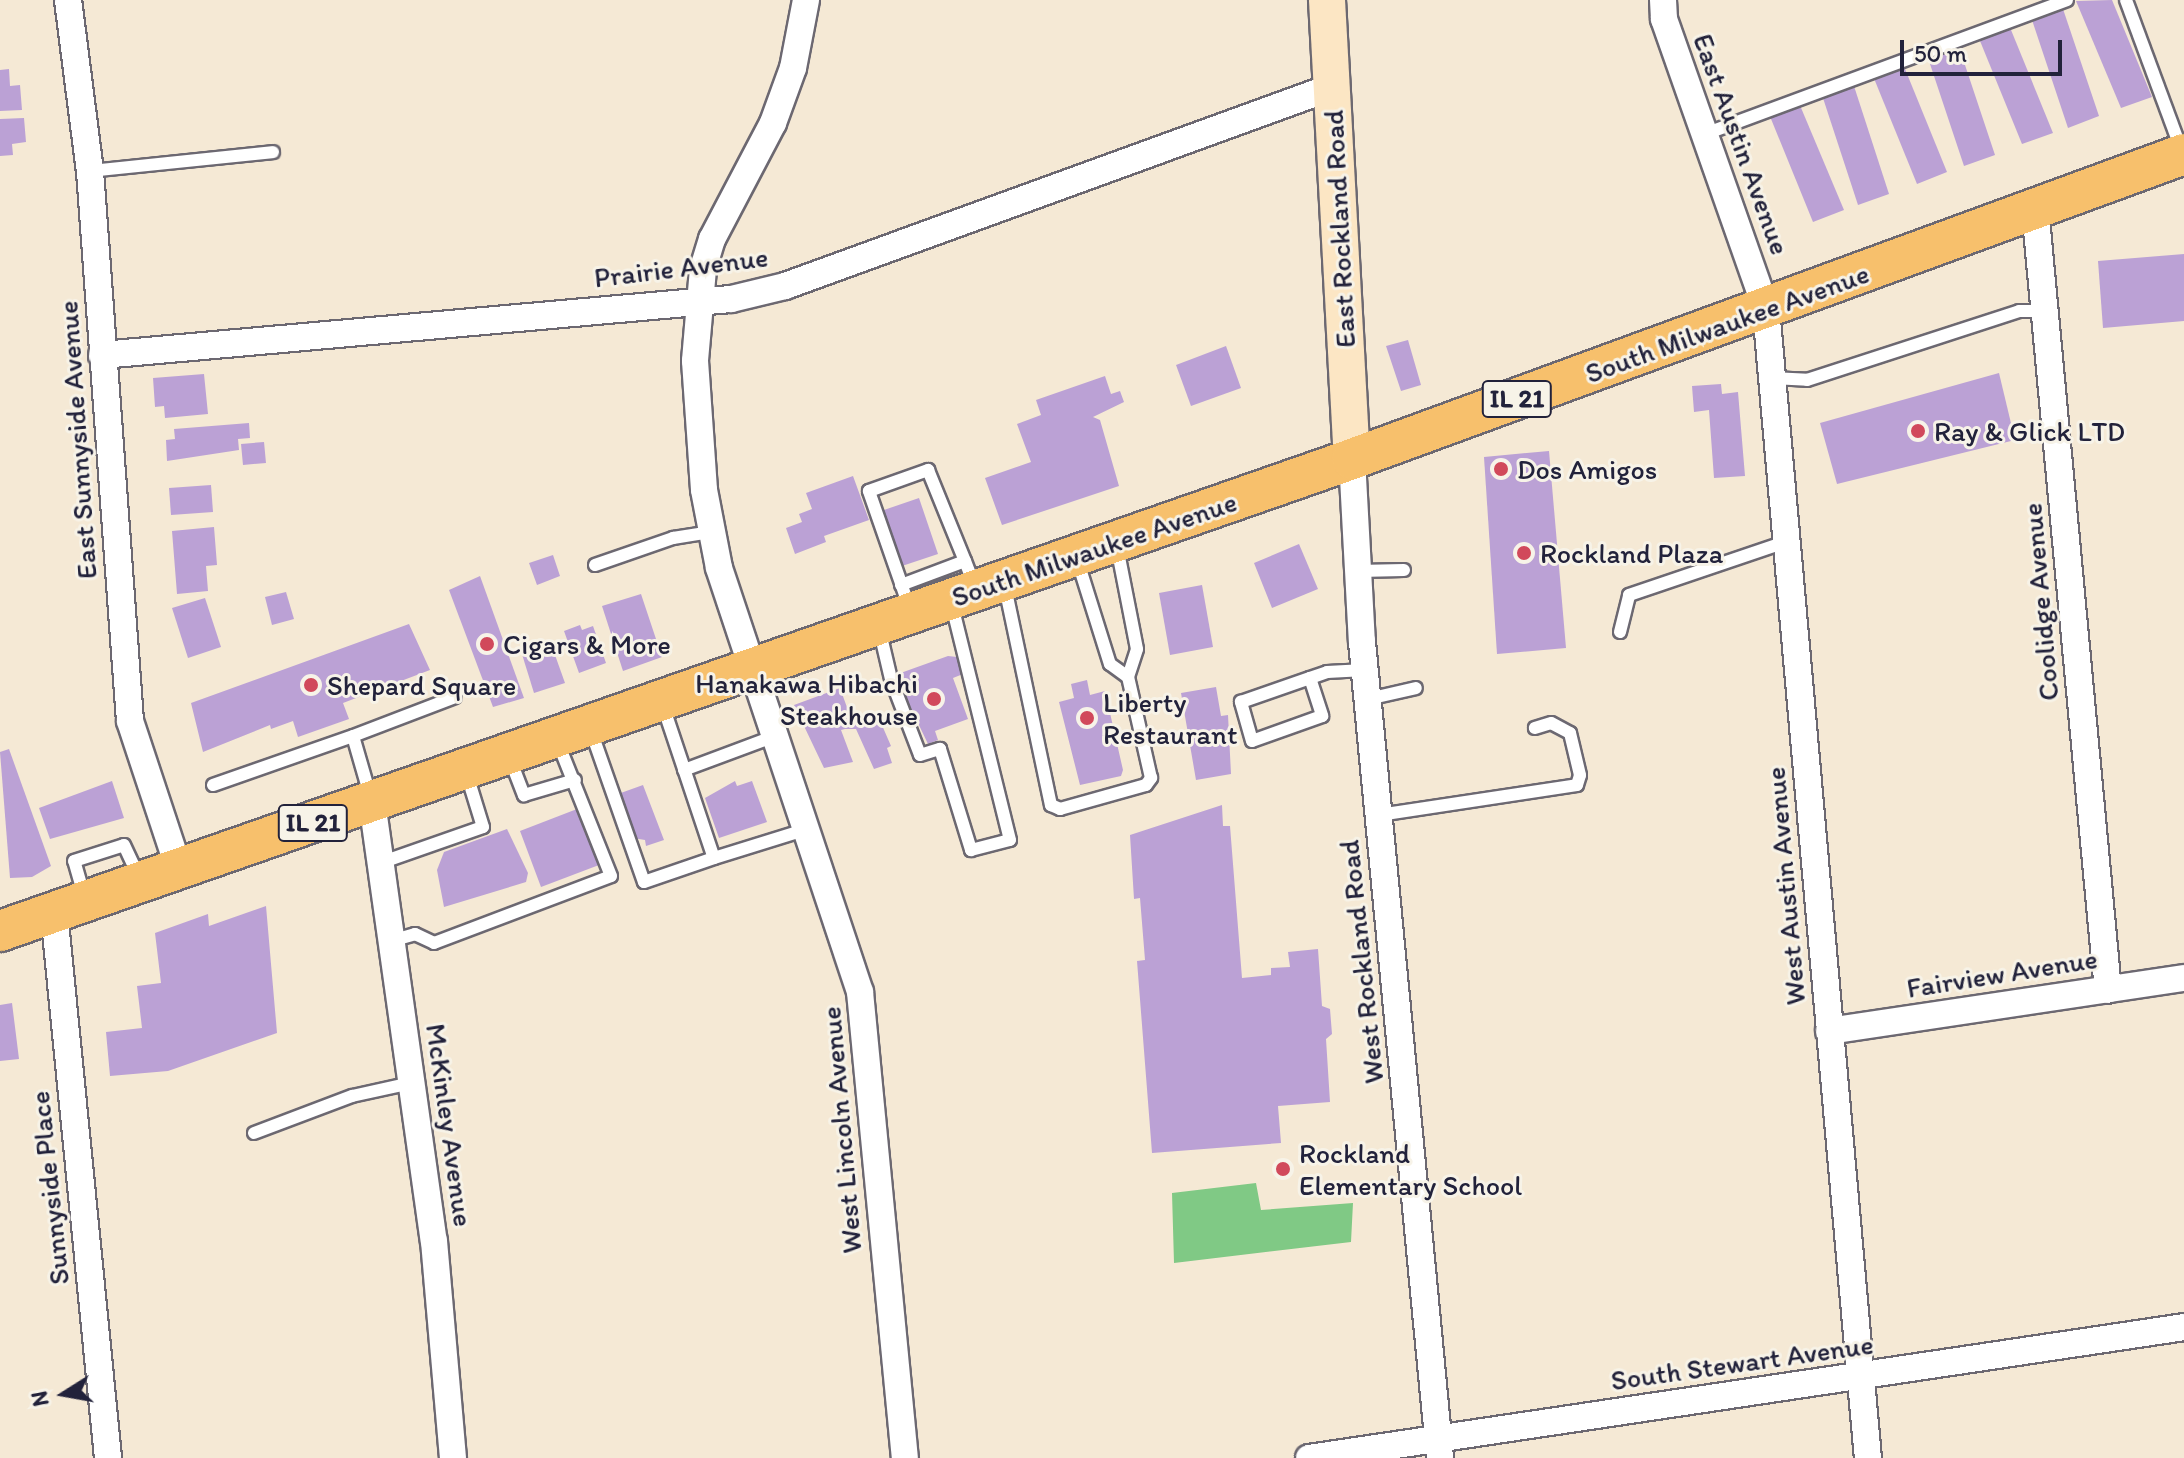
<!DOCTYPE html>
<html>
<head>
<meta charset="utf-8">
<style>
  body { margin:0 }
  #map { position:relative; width:2184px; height:1458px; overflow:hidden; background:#f5e9d5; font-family:Itim,sans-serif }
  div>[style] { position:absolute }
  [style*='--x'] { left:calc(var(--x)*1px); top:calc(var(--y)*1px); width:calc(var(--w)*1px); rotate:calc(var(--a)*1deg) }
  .green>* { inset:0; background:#80c985 }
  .building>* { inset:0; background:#bba1d5 }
  .roads { filter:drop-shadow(2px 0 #6c6871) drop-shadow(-2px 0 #6c6871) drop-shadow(0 2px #6c6871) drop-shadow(0 -2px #6c6871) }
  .lane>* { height:12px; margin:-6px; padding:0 6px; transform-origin:6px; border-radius:6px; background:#fff }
  .street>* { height:26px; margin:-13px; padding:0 13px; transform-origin:13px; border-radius:13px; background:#fff }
  .secondary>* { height:36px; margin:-18px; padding:0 18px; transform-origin:18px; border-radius:18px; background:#fce6c4 }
  .primary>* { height:40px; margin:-20px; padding:0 20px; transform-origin:20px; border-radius:20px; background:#f7c06c }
  .dots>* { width:22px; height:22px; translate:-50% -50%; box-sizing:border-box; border:4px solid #f7f3e8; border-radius:50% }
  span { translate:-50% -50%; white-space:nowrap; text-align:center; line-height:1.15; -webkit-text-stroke:6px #f7f3e8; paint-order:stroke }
  .shield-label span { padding:2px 6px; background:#f7f3e8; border:2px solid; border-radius:6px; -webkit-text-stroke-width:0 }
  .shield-label { font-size:26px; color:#22223b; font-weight:700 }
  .street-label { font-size:28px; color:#22223b }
  .poi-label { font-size:28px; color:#22223b }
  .left { translate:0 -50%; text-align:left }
  .right { translate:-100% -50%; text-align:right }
  .north { position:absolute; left:24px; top:1354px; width:80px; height:80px; -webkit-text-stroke:6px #f7f3e8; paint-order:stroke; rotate:259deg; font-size:22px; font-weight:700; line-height:32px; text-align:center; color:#22223b }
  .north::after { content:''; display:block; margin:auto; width:28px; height:36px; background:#22223b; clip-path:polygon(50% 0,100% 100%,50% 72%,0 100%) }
  .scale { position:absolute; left:1900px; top:40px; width:162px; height:36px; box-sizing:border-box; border:4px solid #22223b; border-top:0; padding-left:10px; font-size:24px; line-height:28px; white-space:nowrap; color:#22223b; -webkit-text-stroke:6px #f7f3e8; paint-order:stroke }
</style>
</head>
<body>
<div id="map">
  <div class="green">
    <div style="clip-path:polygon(1256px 1183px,1261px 1210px,1353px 1203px,1351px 1242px,1174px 1263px,1172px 1193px)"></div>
  </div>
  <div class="building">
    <div style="clip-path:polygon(2112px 0,2152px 97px,2121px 108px,2076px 1px)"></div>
    <div style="clip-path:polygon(2062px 6px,2099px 116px,2068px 128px,2031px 17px)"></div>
    <div style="clip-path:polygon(2009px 25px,2053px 133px,2022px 144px,1978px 36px)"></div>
    <div style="clip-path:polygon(1958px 44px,1995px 155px,1964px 166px,1927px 55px)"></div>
    <div style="clip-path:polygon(1903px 64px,1947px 172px,1917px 184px,1873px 76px)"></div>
    <div style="clip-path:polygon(9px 69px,10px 86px,20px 85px,22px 110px,0 111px,0 70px)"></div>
    <div style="clip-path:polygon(1853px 83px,1889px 194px,1858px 205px,1822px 95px)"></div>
    <div style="clip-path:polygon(1799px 103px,1844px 210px,1813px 222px,1769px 114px)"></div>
    <div style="clip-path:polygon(24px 118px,26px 142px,12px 144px,13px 155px,0 156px,0 119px)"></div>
    <div style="clip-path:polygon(2184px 254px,2184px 321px,2103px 328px,2098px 261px)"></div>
    <div style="clip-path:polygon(1408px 340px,1421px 385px,1401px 391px,1386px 346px)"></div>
    <div style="clip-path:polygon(1226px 346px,1241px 388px,1191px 406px,1176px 365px)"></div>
    <div style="clip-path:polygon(1999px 373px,2015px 440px,1837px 484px,1820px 423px)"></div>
    <div style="clip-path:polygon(204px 374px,208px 414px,165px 418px,164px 406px,155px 407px,153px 378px)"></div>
    <div style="clip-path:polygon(1105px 376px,1111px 394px,1120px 391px,1124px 402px,1093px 417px,1100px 420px,1119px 486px,1002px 525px,985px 478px,1031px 462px,1017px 424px,1041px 415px,1036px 400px)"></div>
    <div style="clip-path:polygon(1721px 384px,1722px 394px,1738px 392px,1745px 476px,1714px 478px,1709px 410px,1694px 412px,1692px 386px)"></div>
    <div style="clip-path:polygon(249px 423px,250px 438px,238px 439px,239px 450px,167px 461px,166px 440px,175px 439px,174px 429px)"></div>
    <div style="clip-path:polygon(264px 442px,266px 463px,243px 465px,241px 444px)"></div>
    <div style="clip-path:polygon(1549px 451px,1566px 648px,1497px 654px,1484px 457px)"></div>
    <div style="clip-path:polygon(853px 476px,869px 520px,824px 536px,826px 542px,795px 554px,786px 528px,802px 522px,799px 514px,812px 509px,806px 493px)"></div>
    <div style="clip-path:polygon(211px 485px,213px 512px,171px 515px,169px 488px)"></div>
    <div style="clip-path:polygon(919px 498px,938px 554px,899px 567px,881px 511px)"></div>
    <div style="clip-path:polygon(214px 527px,217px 565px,206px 566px,208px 591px,177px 594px,172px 531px)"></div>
    <div style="clip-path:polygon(1299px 544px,1318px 589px,1272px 608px,1254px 563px)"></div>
    <div style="clip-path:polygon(553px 555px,560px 576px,537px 585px,529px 563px)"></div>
    <div style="clip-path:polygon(480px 576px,524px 698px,493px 707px,449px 590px)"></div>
    <div style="clip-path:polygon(1202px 585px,1213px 647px,1170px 655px,1159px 593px)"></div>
    <div style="clip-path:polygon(286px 592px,294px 619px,272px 625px,265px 597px)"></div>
    <div style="clip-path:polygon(641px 594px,662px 657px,623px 671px,602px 606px)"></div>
    <div style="clip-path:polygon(205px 598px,221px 647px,188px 658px,172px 608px)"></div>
    <div style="clip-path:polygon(409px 624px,430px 670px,343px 703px,349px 719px,298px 737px,293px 721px,271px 729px,270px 725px,203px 752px,191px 703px)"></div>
    <div style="clip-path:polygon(580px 625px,582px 630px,593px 626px,606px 663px,579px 673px,564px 631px)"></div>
    <div style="clip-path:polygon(550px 641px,565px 683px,534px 693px,521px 651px)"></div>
    <div style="clip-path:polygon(948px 656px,957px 657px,963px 674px,953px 678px,968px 719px,935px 731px,938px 740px,928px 744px,895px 675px)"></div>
    <div style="clip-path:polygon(1087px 680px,1090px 695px,1105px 691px,1123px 770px,1121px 776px,1080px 785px,1059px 702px,1074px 698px,1071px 684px)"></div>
    <div style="clip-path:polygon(1216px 687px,1221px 716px,1228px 715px,1231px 774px,1196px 780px,1181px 693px)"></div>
    <div style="clip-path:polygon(840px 688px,853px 724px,878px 716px,891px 746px,887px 748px,892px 763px,874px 769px,856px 729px,845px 729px,841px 730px,853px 762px,824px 768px,794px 705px)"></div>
    <div style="clip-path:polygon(9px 749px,51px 866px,32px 877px,10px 878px,0 752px)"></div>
    <div style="clip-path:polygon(112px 781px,124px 818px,50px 839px,39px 808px)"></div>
    <div style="clip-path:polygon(735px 781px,737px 786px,752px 781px,767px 822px,719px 838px,705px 798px)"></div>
    <div style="clip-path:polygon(643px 785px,664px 840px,646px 846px,645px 840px,633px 838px,618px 794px)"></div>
    <div style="clip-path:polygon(1222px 805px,1223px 826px,1230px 826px,1242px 978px,1271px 975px,1271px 968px,1290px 967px,1288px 952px,1318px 949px,1322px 1006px,1330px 1009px,1332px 1034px,1326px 1039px,1330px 1102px,1278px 1106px,1281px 1143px,1152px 1153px,1137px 961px,1145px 960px,1140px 898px,1134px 899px,1130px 835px)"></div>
    <div style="clip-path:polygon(577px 809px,599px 865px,541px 887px,520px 831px)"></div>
    <div style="clip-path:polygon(507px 829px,528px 873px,526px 882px,444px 907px,437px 870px,444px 852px)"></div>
    <div style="clip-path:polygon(266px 906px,277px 1033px,168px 1071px,110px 1076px,106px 1032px,142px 1028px,137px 986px,161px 983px,155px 933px,208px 914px,209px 926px)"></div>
    <div style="clip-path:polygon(12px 1003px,19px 1059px,0 1061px,0 1005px)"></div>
  </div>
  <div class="roads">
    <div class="lane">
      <div style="--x:2126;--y:0;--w:161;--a:69.7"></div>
      <div style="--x:1705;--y:134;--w:386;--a:-20.3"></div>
      <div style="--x:90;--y:171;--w:184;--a:-5.9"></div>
      <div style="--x:1772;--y:378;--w:35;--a:3"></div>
      <div style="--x:1807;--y:380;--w:223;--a:-18"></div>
      <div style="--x:2019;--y:311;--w:26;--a:0"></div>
      <div style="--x:1077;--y:559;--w:110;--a:72.6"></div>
      <div style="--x:1110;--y:664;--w:22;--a:36"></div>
      <div style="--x:595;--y:565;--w:83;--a:-19.1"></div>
      <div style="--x:673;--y:538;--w:39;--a:-9"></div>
      <div style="--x:1358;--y:571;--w:46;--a:-1.2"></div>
      <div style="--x:901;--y:585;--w:68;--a:-20.6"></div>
      <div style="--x:965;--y:561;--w:28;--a:69"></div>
      <div style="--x:1005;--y:587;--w:223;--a:78.1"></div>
      <div style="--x:1051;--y:805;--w:10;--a:24"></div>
      <div style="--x:1060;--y:809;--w:89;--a:-15.6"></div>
      <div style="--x:1146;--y:785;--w:9;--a:-54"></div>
      <div style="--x:1151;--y:778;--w:104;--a:-102.8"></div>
      <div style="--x:1128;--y:677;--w:29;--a:-72"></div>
      <div style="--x:1137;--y:649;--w:104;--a:-101.1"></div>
      <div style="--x:910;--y:609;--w:125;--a:-109.2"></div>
      <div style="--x:869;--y:491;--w:63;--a:-19.6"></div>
      <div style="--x:928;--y:470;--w:98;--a:67.9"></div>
      <div style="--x:879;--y:628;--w:52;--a:76.8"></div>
      <div style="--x:891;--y:679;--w:81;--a:69.1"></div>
      <div style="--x:920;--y:755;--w:21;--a:-17"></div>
      <div style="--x:940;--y:749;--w:106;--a:72.9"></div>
      <div style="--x:971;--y:850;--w:40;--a:-14.4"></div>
      <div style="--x:1010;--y:840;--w:241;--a:-103.9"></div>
      <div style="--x:1620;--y:632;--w:38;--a:-76"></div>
      <div style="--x:1629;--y:595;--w:166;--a:-18.7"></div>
      <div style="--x:1310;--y:678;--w:40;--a:72"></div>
      <div style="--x:1322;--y:716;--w:74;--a:160.3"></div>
      <div style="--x:1252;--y:741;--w:41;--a:-105.8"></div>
      <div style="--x:1241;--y:702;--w:73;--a:-19.2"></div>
      <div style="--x:1310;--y:678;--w:18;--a:-19"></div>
      <div style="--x:1327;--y:672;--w:38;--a:-3"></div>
      <div style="--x:1368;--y:699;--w:49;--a:-12.9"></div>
      <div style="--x:663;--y:706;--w:160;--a:71.5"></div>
      <div style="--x:714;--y:858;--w:97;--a:-17.3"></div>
      <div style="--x:590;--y:728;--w:163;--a:70.7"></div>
      <div style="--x:644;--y:882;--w:74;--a:-18.9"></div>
      <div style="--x:510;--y:759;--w:39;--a:69"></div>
      <div style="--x:524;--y:795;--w:53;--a:-16.4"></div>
      <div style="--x:684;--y:770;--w:97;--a:-20.5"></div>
      <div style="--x:213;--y:785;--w:148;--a:-19.3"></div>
      <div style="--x:370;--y:795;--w:61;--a:-106.1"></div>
      <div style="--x:353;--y:736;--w:109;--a:-20.9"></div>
      <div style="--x:1379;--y:815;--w:200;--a:-8.6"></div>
      <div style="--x:1577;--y:785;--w:10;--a:-73"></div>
      <div style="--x:1580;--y:775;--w:43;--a:-103.4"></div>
      <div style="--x:1570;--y:733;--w:21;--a:-152"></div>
      <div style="--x:1551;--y:723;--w:17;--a:163"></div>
      <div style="--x:380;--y:863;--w:109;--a:-19.3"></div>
      <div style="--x:483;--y:827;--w:54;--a:-107.1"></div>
      <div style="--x:84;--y:895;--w:35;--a:-106"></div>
      <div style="--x:74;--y:861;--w:52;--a:-17.7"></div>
      <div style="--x:124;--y:845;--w:33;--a:65"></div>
      <div style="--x:391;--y:941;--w:25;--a:-16"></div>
      <div style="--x:415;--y:934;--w:21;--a:25"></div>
      <div style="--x:434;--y:943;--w:189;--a:-20.7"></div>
      <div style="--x:611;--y:876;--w:146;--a:-111.7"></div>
      <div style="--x:254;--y:1133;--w:105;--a:-20.7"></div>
      <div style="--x:352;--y:1096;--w:60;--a:-12.4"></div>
    </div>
    <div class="street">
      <div style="--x:68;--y:0;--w:172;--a:82.7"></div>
      <div style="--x:90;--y:171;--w:551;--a:85.84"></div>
      <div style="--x:130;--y:721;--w:156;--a:71.7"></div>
      <div style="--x:806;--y:0;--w:69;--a:100.8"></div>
      <div style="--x:793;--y:68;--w:59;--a:110"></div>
      <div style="--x:773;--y:123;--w:131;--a:117.7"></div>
      <div style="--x:712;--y:239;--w:31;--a:107"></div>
      <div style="--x:703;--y:269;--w:92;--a:95"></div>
      <div style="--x:695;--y:361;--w:129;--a:86"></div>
      <div style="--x:704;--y:490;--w:79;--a:79.1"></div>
      <div style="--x:719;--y:568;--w:447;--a:71.6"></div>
      <div style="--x:860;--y:992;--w:468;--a:84.5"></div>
      <div style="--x:1663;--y:0;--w:19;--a:87"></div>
      <div style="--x:1664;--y:19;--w:307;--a:70.6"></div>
      <div style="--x:1766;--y:309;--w:1154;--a:84.93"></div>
      <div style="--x:2035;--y:208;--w:785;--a:84.67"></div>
      <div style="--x:102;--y:355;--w:631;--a:-5.09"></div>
      <div style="--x:731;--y:299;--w:56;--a:-13.5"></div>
      <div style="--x:785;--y:286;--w:582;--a:-19.99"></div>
      <div style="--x:1352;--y:459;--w:183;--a:86.9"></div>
      <div style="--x:1362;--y:642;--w:820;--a:84.54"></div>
      <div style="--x:372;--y:802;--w:443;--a:82"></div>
      <div style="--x:434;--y:1241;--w:218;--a:85"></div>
      <div style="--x:54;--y:912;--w:549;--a:84.35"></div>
      <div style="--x:1829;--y:1031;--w:359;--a:-8.5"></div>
      <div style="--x:1309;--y:1458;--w:885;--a:-8.51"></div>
    </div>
    <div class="secondary">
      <div style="--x:1327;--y:0;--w:460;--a:86.9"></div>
    </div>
    <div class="primary">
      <div style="--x:0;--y:931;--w:1432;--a:-19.24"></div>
      <div style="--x:1352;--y:459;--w:886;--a:-20.13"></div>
    </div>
  </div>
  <div class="dots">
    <div style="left:1918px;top:431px;background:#d1495b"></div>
    <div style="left:1501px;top:469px;background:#d1495b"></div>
    <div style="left:1524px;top:553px;background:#d1495b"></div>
    <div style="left:487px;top:644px;background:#d1495b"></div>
    <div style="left:311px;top:685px;background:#d1495b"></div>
    <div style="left:934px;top:699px;background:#d1495b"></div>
    <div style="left:1087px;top:718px;background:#d1495b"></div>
    <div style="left:1283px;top:1169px;background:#d1495b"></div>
  </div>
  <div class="shield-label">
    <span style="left:1517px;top:399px">IL 21</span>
    <span style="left:313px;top:823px">IL 21</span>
  </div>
  <div class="street-label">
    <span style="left:1742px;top:144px;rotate:70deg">East Austin Avenue</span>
    <span style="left:1339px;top:229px;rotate:-93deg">East Rockland Road</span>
    <span style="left:681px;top:267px;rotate:-7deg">Prairie Avenue</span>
    <span style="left:1727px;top:323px;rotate:-20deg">South Milwaukee Avenue</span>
    <span style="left:77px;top:440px;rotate:-94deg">East Sunnyside Avenue</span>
    <span style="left:1094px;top:549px;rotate:-19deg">South Milwaukee Avenue</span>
    <span style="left:2040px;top:602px;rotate:-95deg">Coolidge Avenue</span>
    <span style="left:1785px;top:886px;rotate:-95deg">West Austin Avenue</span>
    <span style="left:1361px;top:962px;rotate:-96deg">West Rockland Road</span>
    <span style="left:2002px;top:973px;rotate:-9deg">Fairview Avenue</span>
    <span style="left:450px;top:1125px;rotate:82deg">McKinley Avenue</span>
    <span style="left:841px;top:1130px;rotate:-95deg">West Lincoln Avenue</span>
    <span style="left:49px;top:1188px;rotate:-96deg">Sunnyside Place</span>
    <span style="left:1742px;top:1362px;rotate:-8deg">South Stewart Avenue</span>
  </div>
  <div class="poi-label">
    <span class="left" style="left:1934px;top:431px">Ray &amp; Glick LTD</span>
    <span class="left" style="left:1517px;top:469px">Dos Amigos</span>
    <span class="left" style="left:1540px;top:553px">Rockland Plaza</span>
    <span class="left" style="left:503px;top:644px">Cigars &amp; More</span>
    <span class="right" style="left:918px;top:699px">Hanakawa Hibachi<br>Steakhouse</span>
    <span class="left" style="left:327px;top:685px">Shepard Square</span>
    <span class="left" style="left:1103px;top:718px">Liberty<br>Restaurant</span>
    <span class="left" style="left:1299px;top:1169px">Rockland<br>Elementary School</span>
  </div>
  <div class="north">N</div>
  <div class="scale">50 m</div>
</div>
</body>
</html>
